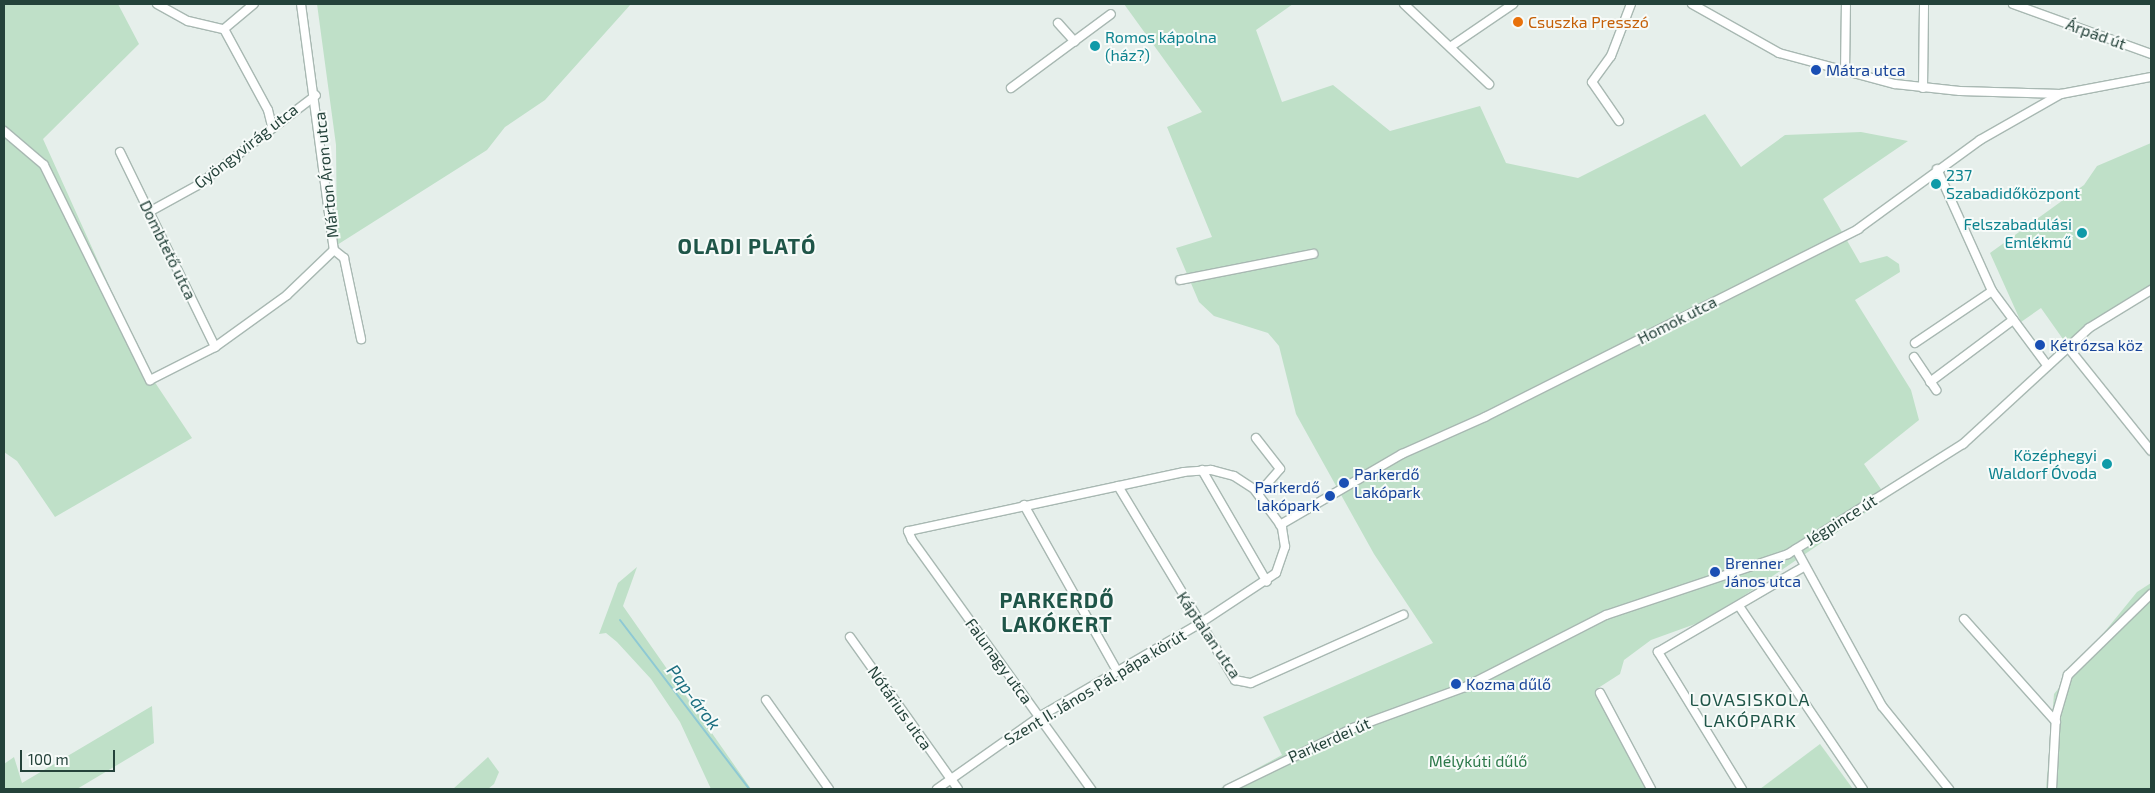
<!DOCTYPE html>
<html>
<head>
<meta charset="utf-8">
<style>
  body { margin:0 }
  #map { position:relative; width:2155px; height:793px; overflow:hidden; background:#e6efeb; font-family:"Exo 2",sans-serif }
  div>[style] { position:absolute }
  [style*='--x'] { left:calc(var(--x)*1px); top:calc(var(--y)*1px); width:calc(var(--w)*1px); rotate:calc(var(--a)*1deg) }
  .green>* { inset:0; background:#bfe0c8 }
  .stream>* { height:2px; margin:-1px; padding:0 1px; transform-origin:1px; border-radius:1px; background:#8ec9d4 }
  .roads { filter:drop-shadow(1px 0 #a8b8b2) drop-shadow(-1px 0 #a8b8b2) drop-shadow(0 1px #a8b8b2) drop-shadow(0 -1px #a8b8b2) }
  .minor>* { height:8px; margin:-4px; padding:0 4px; transform-origin:4px; border-radius:4px; background:#fff }
  .dots>* { width:14px; height:14px; translate:-50% -50%; box-sizing:border-box; border:2px solid #f7fbf9; border-radius:50% }
  span { translate:-50% -50%; white-space:nowrap; text-align:center; line-height:1.15; -webkit-text-stroke:4px #f7fbf9; paint-order:stroke }
  .food-label { font-size:16px; color:#c56008 }
  .left { translate:0 -50%; text-align:left }
  .street-label { font-size:16px; color:#24423a }
  .culture-label { font-size:16px; color:#0d838f }
  .right { translate:-100% -50%; text-align:right }
  .transit-label { font-size:16px; color:#164399 }
  .park-label { font-size:16px; color:#2d7a4b }
  .water-label { font-size:18px; color:#1c6f80; font-style:italic }
  .neighbourhood-label { font-size:18px; color:#1f5548; letter-spacing:1px }
  .district-label { font-size:21px; color:#1f5548; font-weight:700; letter-spacing:1px }
  .frame { position:absolute; inset:0; border:5px solid #24423a; pointer-events:none }
  .scale { position:absolute; left:20px; top:750px; width:95px; height:22px; box-sizing:border-box; border:2px solid #24423a; border-top:0; padding-left:6px; font-size:15px; line-height:18px; white-space:nowrap; color:#24423a; -webkit-text-stroke:4px #f7fbf9; paint-order:stroke }
</style>
</head>
<body>
<div id="map">
  <div class="green">
    <div style="clip-path:polygon(4px 4px,118px 4px,139px 44px,43px 139px,148px 372px,192px 438px,55px 517px,17px 461px,4px 452px)"></div>
    <div style="clip-path:polygon(317px 4px,631px 4px,545px 100px,505px 127px,487px 150px,337px 245px,336px 145px)"></div>
    <div style="clip-path:polygon(1117px 4px,1293px 4px,1256px 30px,1282px 102px,1333px 85px,1390px 131px,1480px 106px,1506px 163px,1578px 178px,1705px 114px,1741px 167px,1785px 135px,1861px 132px,1908px 141px,1823px 199px,1860px 263px,1887px 256px,1899px 264px,1900px 272px,1855px 300px,1911px 390px,1919px 420px,1864px 464px,1887px 498px,1742px 597px,1698px 623px,1651px 640px,1624px 660px,1620px 674px,1595px 690px,1648px 789px,1219px 789px,1282px 755px,1263px 717px,1433px 643px,1374px 554px,1296px 414px,1279px 346px,1268px 333px,1214px 316px,1199px 302px,1176px 248px,1212px 237px,1167px 127px,1202px 112px,1124px 4px)"></div>
    <div style="clip-path:polygon(2151px 143px,2151px 287px,2065px 342px,2041px 308px,2021px 322px,1990px 253px,2084px 185px,2097px 166px)"></div>
    <div style="clip-path:polygon(637px 567px,623px 606px,751px 789px,711px 789px,680px 722px,651px 679px,617px 642px,606px 633px,599px 634px,618px 583px)"></div>
    <div style="clip-path:polygon(2151px 583px,2151px 789px,2046px 789px,2054px 694px,2137px 592px)"></div>
    <div style="clip-path:polygon(152px 706px,154px 743px,77px 789px,4px 789px,4px 764px,14px 757px,22px 783px)"></div>
    <div style="clip-path:polygon(1820px 744px,1853px 789px,1760px 789px)"></div>
    <div style="clip-path:polygon(488px 757px,499px 772px,494px 784px,488px 789px,453px 789px)"></div>
  </div>
  <div class="stream">
    <div style="--x:620;--y:620;--w:213;--a:52.6"></div>
  </div>
  <div class="roads">
    <div class="minor">
      <div style="--x:157;--y:4;--w:35;--a:29"></div>
      <div style="--x:188;--y:21;--w:37;--a:13"></div>
      <div style="--x:224;--y:29;--w:39;--a:-40"></div>
      <div style="--x:301;--y:4;--w:248;--a:82.4"></div>
      <div style="--x:1404;--y:4;--w:117;--a:43.3"></div>
      <div style="--x:1692;--y:4;--w:100;--a:29.4"></div>
      <div style="--x:1779;--y:53;--w:120;--a:15"></div>
      <div style="--x:1895;--y:84;--w:65;--a:6.1"></div>
      <div style="--x:1960;--y:91;--w:101;--a:1.7"></div>
      <div style="--x:2061;--y:94;--w:92;--a:-10.7"></div>
      <div style="--x:2013;--y:4;--w:147;--a:19.9"></div>
      <div style="--x:1058;--y:23;--w:25;--a:48"></div>
      <div style="--x:224;--y:29;--w:92;--a:61.5"></div>
      <div style="--x:268;--y:110;--w:16;--a:76"></div>
      <div style="--x:1453;--y:45;--w:73;--a:-34.3"></div>
      <div style="--x:1845;--y:73;--w:69;--a:-89.2"></div>
      <div style="--x:1011;--y:88;--w:124;--a:-36.5"></div>
      <div style="--x:1923;--y:88;--w:84;--a:-89.3"></div>
      <div style="--x:1619;--y:121;--w:47;--a:-124.7"></div>
      <div style="--x:1592;--y:82;--w:32;--a:-54"></div>
      <div style="--x:1611;--y:56;--w:56;--a:-69"></div>
      <div style="--x:4;--y:131;--w:52;--a:40.4"></div>
      <div style="--x:44;--y:165;--w:240;--a:63.8"></div>
      <div style="--x:150;--y:380;--w:73;--a:-26.9"></div>
      <div style="--x:215;--y:347;--w:89;--a:-35.8"></div>
      <div style="--x:287;--y:295;--w:65;--a:-43.8"></div>
      <div style="--x:120;--y:152;--w:217;--a:64"></div>
      <div style="--x:1937;--y:169;--w:134;--a:65.7"></div>
      <div style="--x:1992;--y:291;--w:92;--a:53.4"></div>
      <div style="--x:149;--y:212;--w:56;--a:-28.9"></div>
      <div style="--x:198;--y:185;--w:148;--a:-37.3"></div>
      <div style="--x:334;--y:250;--w:13;--a:39"></div>
      <div style="--x:344;--y:258;--w:83;--a:78.1"></div>
      <div style="--x:1180;--y:280;--w:136;--a:-11.1"></div>
      <div style="--x:1915;--y:343;--w:93;--a:-34"></div>
      <div style="--x:2067;--y:346;--w:134;--a:51.3"></div>
      <div style="--x:1914;--y:357;--w:40;--a:56"></div>
      <div style="--x:1930;--y:382;--w:104;--a:-36.8"></div>
      <div style="--x:1256;--y:438;--w:39;--a:52"></div>
      <div style="--x:1280;--y:469;--w:33;--a:131"></div>
      <div style="--x:1202;--y:470;--w:129;--a:59.9"></div>
      <div style="--x:1118;--y:486;--w:227;--a:58.9"></div>
      <div style="--x:1235;--y:680;--w:16;--a:11"></div>
      <div style="--x:1251;--y:683;--w:167;--a:-24.1"></div>
      <div style="--x:1024;--y:505;--w:190;--a:60.7"></div>
      <div style="--x:1280;--y:525;--w:141;--a:-30.2"></div>
      <div style="--x:1402;--y:454;--w:91;--a:-24"></div>
      <div style="--x:1485;--y:417;--w:418;--a:-26.7"></div>
      <div style="--x:1858;--y:229;--w:151;--a:-36.1"></div>
      <div style="--x:1980;--y:140;--w:93;--a:-29.6"></div>
      <div style="--x:1796;--y:549;--w:179;--a:61.3"></div>
      <div style="--x:1882;--y:706;--w:107;--a:51.1"></div>
      <div style="--x:1739;--y:606;--w:221;--a:55.9"></div>
      <div style="--x:1964;--y:619;--w:138;--a:48.2"></div>
      <div style="--x:850;--y:637;--w:186;--a:54.6"></div>
      <div style="--x:1600;--y:693;--w:109;--a:62"></div>
      <div style="--x:766;--y:700;--w:109;--a:54.7"></div>
      <div style="--x:937;--y:789;--w:125;--a:-35.2"></div>
      <div style="--x:1039;--y:717;--w:185;--a:-30.2"></div>
      <div style="--x:1199;--y:624;--w:92;--a:-33.5"></div>
      <div style="--x:1276;--y:573;--w:28;--a:-71"></div>
      <div style="--x:1285;--y:547;--w:20;--a:-99"></div>
      <div style="--x:1282;--y:527;--w:47;--a:-126.4"></div>
      <div style="--x:1254;--y:489;--w:24;--a:-147"></div>
      <div style="--x:1234;--y:476;--w:24;--a:-165"></div>
      <div style="--x:1211;--y:470;--w:27;--a:176"></div>
      <div style="--x:1184;--y:472;--w:282;--a:167.9"></div>
      <div style="--x:908;--y:531;--w:10;--a:66"></div>
      <div style="--x:912;--y:540;--w:218;--a:54.3"></div>
      <div style="--x:1039;--y:717;--w:89;--a:54.2"></div>
      <div style="--x:1228;--y:789;--w:139;--a:-26"></div>
      <div style="--x:1353;--y:728;--w:119;--a:-20.1"></div>
      <div style="--x:1465;--y:687;--w:158;--a:-27.1"></div>
      <div style="--x:1606;--y:615;--w:192;--a:-18.5"></div>
      <div style="--x:1788;--y:554;--w:207;--a:-32.2"></div>
      <div style="--x:1963;--y:444;--w:171;--a:-42.6"></div>
      <div style="--x:2089;--y:328;--w:73;--a:-31.5"></div>
      <div style="--x:1742;--y:789;--w:161;--a:-121.5"></div>
      <div style="--x:1658;--y:652;--w:170;--a:-30.3"></div>
      <div style="--x:2052;--y:789;--w:73;--a:-86.9"></div>
      <div style="--x:2056;--y:716;--w:43;--a:-73.7"></div>
      <div style="--x:2068;--y:675;--w:116;--a:-44.3"></div>
    </div>
  </div>
  <div class="dots">
    <div style="left:1518px;top:22px;background:#e8710a"></div>
    <div style="left:1095px;top:46px;background:#0f9aa8"></div>
    <div style="left:1816px;top:70px;background:#1a4fb4"></div>
    <div style="left:1936px;top:184px;background:#0f9aa8"></div>
    <div style="left:2082px;top:233px;background:#0f9aa8"></div>
    <div style="left:2040px;top:345px;background:#1a4fb4"></div>
    <div style="left:2107px;top:464px;background:#0f9aa8"></div>
    <div style="left:1344px;top:483px;background:#1a4fb4"></div>
    <div style="left:1330px;top:496px;background:#1a4fb4"></div>
    <div style="left:1715px;top:572px;background:#1a4fb4"></div>
    <div style="left:1456px;top:684px;background:#1a4fb4"></div>
  </div>
  <div class="food-label">
    <span class="left" style="left:1528px;top:22px">Csuszka Presszó</span>
  </div>
  <div class="street-label">
    <span style="left:2096px;top:34px;rotate:20deg">Árpád út</span>
    <span style="left:246px;top:146px;rotate:-38deg">Gyöngyvirág utca</span>
    <span style="left:326px;top:175px;rotate:-96deg">Márton Áron utca</span>
    <span style="left:168px;top:250px;rotate:64deg">Dombtető utca</span>
    <span style="left:1677px;top:320px;rotate:-27deg">Homok utca</span>
    <span style="left:1841px;top:520px;rotate:-32deg">Jégpince út</span>
    <span style="left:1209px;top:635px;rotate:56deg">Káptalan utca</span>
    <span style="left:999px;top:661px;rotate:54deg">Falunagy utca</span>
    <span style="left:1095px;top:687px;rotate:-31deg">Szent II. János Pál pápa körút</span>
    <span style="left:900px;top:708px;rotate:55deg">Nótárius utca</span>
    <span style="left:1329px;top:740px;rotate:-24deg">Parkerdei út</span>
  </div>
  <div class="culture-label">
    <span class="left" style="left:1105px;top:46px">Romos kápolna<br>(ház?)</span>
    <span class="left" style="left:1946px;top:184px">237<br>Szabadidőközpont</span>
    <span class="right" style="left:2072px;top:233px">Felszabadulási<br>Emlékmű</span>
    <span class="right" style="left:2097px;top:464px">Középhegyi<br>Waldorf Óvoda</span>
  </div>
  <div class="transit-label">
    <span class="left" style="left:1826px;top:70px">Mátra utca</span>
    <span class="left" style="left:2050px;top:345px">Kétrózsa köz</span>
    <span class="left" style="left:1354px;top:483px">Parkerdő<br>Lakópark</span>
    <span class="right" style="left:1320px;top:496px">Parkerdő<br>lakópark</span>
    <span class="left" style="left:1725px;top:572px">Brenner<br>János utca</span>
    <span class="left" style="left:1466px;top:684px">Kozma dűlő</span>
  </div>
  <div class="park-label">
    <span style="left:1478px;top:761px">Mélykúti dűlő</span>
  </div>
  <div class="water-label">
    <span style="left:694px;top:697px;rotate:53deg">Pap-árok</span>
  </div>
  <div class="neighbourhood-label">
    <span style="left:1750px;top:710px">LOVASISKOLA<br>LAKÓPARK</span>
  </div>
  <div class="district-label">
    <span style="left:747px;top:246px">OLADI PLATÓ</span>
    <span style="left:1057px;top:612px">PARKERDŐ<br>LAKÓKERT</span>
  </div>
  <div class="frame"></div>
  <div class="scale">100 m</div>
</div>
</body>
</html>
